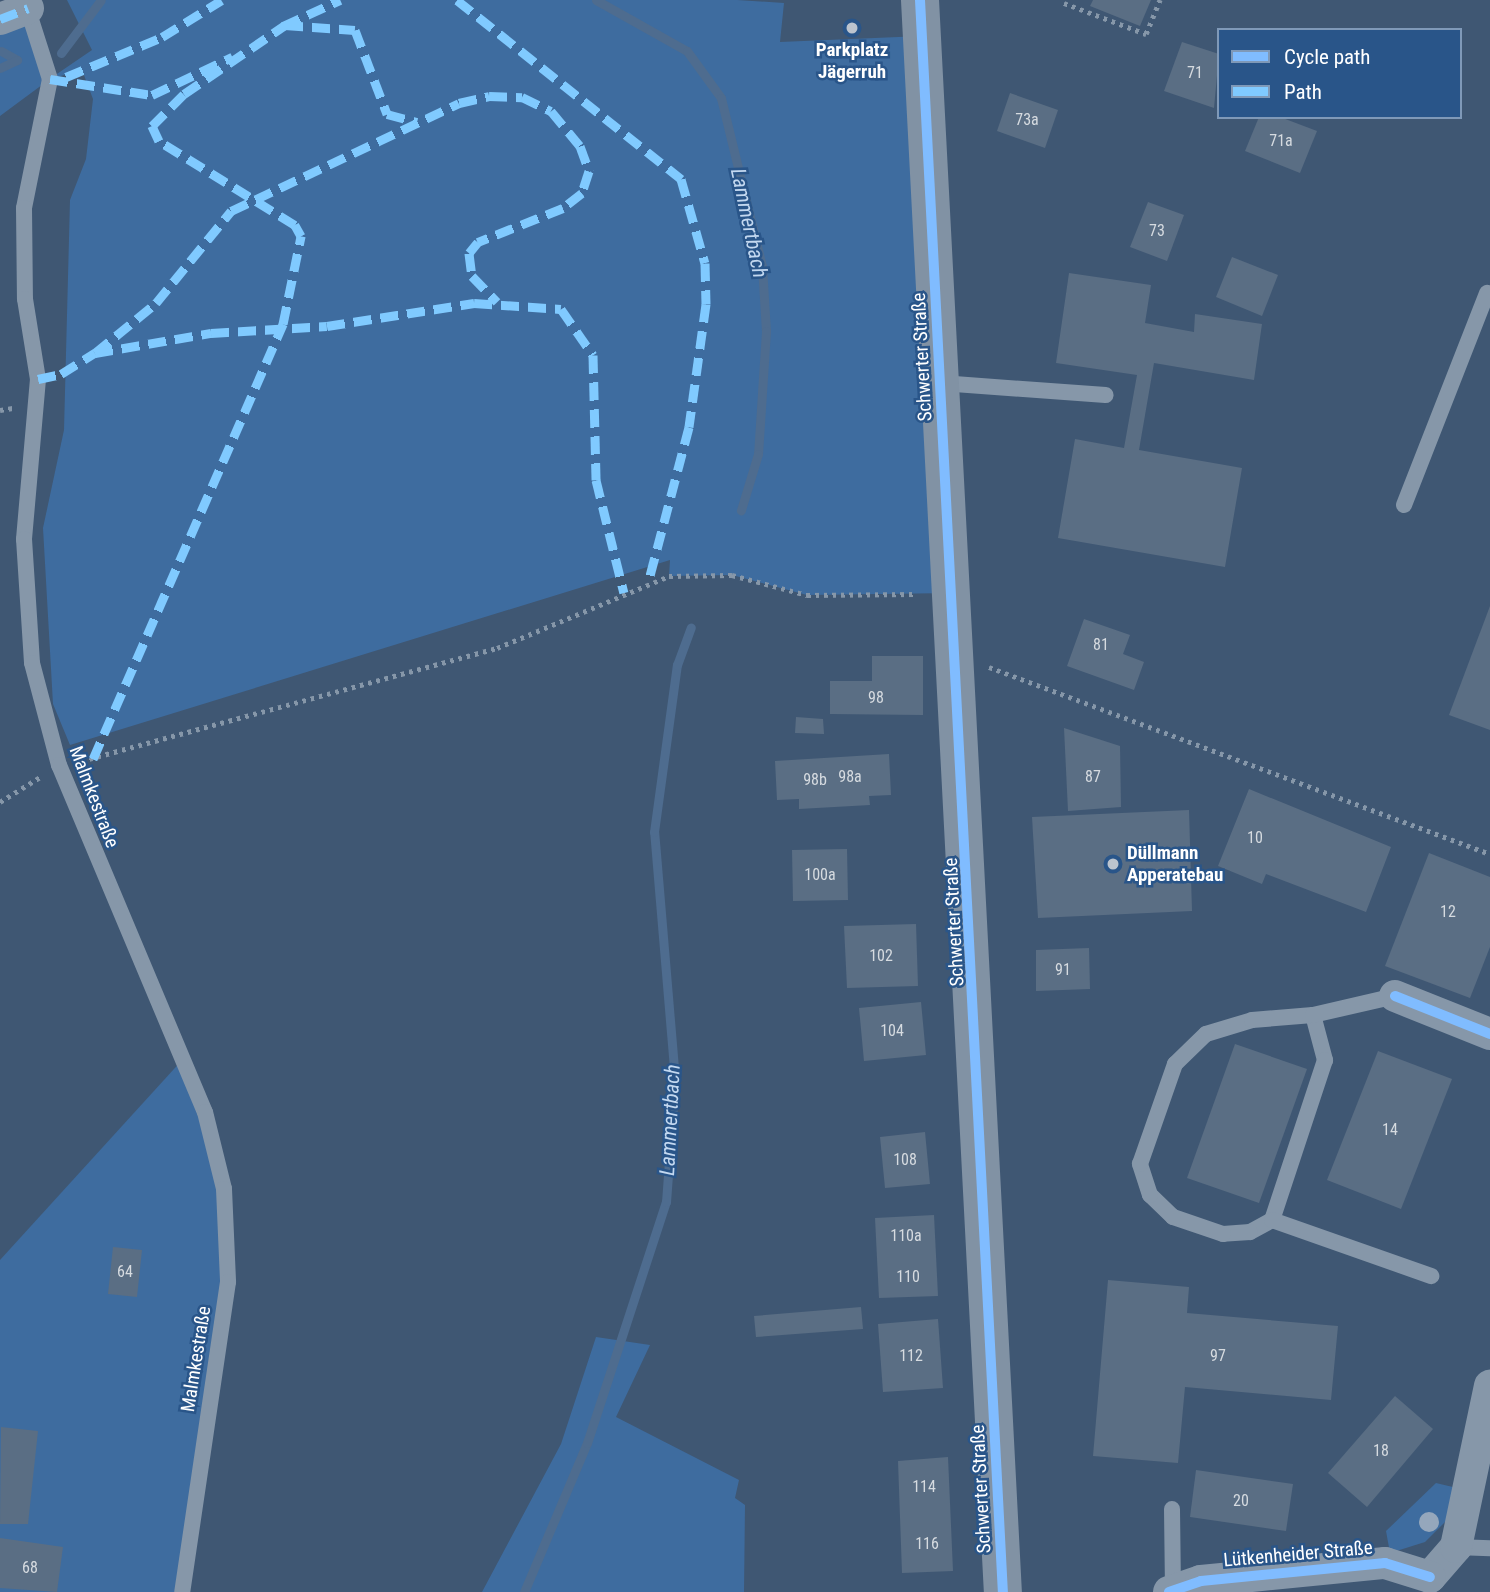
<!DOCTYPE html>
<html>
<head>
<meta charset="utf-8">
<style>
  body { margin:0 }
  #map { position:relative; width:1490px; height:1592px; overflow:hidden; background:#3f5773; font-family:"Roboto Condensed",sans-serif }
  div>[style] { position:absolute }
  [style*='--x'] { left:calc(var(--x)*1px); top:calc(var(--y)*1px); width:calc(var(--w)*1px); rotate:calc(var(--a)*1deg) }
  .green>* { inset:0; background:#3e6c9f }
  .stream>* { height:9px; margin:-4.5px; padding:0 4.5px; transform-origin:4.5px; border-radius:4.5px; background:#4e6c8f }
  .building>* { inset:0; background:#5a6e84 }
  .path>* { height:4.5px; margin-top:-2.25px; transform-origin:0; background:repeating-linear-gradient(90deg,#8697a9 0 3.5px,transparent 0 8.5px) }
  .lane>* { height:16px; margin:-8px; padding:0 8px; transform-origin:8px; border-radius:8px; background:#8697a9 }
  .street>* { height:32px; margin:-16px; padding:0 16px; transform-origin:16px; border-radius:16px; background:#8697a9 }
  .secondary>* { height:38px; margin:-19px; padding:0 19px; transform-origin:19px; border-radius:19px; background:#8192a4 }
  .quiet>* { height:9px; margin-top:-4.5px; transform-origin:0; background:repeating-linear-gradient(90deg,#80caff 0 18px,transparent 0 27px) }
  .cycleway>* { height:10px; margin:-5px; padding:0 5px; transform-origin:5px; border-radius:5px; background:#80bcff }
  .trees>* { width:20px; height:20px; margin:-10px; border-radius:50%; background:#95a7bc }
  .dots>* { width:19px; height:19px; translate:-50% -50%; box-sizing:border-box; border:4px solid #295589; border-radius:50% }
  span { translate:-50% -50%; white-space:nowrap; text-align:center; line-height:1.15; -webkit-text-stroke:5px #295589; paint-order:stroke }
  .number-label { font-size:16px; color:#d6dbe0 }
  .number-label span { -webkit-text-stroke-width:0 }
  .poi-label { font-size:19px; color:#fff; font-weight:700 }
  .left { translate:0 -50%; text-align:left }
  .street-label { font-size:19px; color:#fff }
  .water-label { font-size:21px; color:#c3d8f0; font-style:italic }
  .legend { position:absolute; left:1217px; top:28px; width:245px; height:91px; box-sizing:border-box; background:#295589; border:2px solid #7f99b8; margin:0; padding:9px 12px; list-style:none; font-size:21px; color:#fff }
  .legend li { display:flex; align-items:center; gap:14px; height:35px }
  .legend b { width:35px; border:2px solid #7f99b8 }
</style>
</head>
<body>
<div id="map">
  <div class="green">
    <div style="clip-path:polygon(67px 0,737px 0,784px 3px,780px 42px,922px 36px,953px 593px,807px 595px,732px 575px,669px 576px,670px 560px,70px 745px,53px 704px,43px 528px,64px 430px,70px 200px,86px 159px,93px 99px,82px 70px,50px 79px,0 116px,0 19px,28px 8px,51px 78px,92px 50px)"></div>
    <div style="clip-path:polygon(184px 1058px,224px 1189px,228px 1282px,182px 1592px,0 1592px,0 1260px)"></div>
    <div style="clip-path:polygon(596px 1337px,650px 1345px,616px 1417px,739px 1480px,735px 1498px,745px 1505px,744px 1592px,482px 1592px,561px 1444px)"></div>
    <div style="clip-path:polygon(1436px 1483px,1457px 1488px,1446px 1521px,1425px 1542px,1390px 1553px,1386px 1531px)"></div>
  </div>
  <div class="stream">
    <div style="--x:596;--y:0;--w:104;--a:29.3"></div>
    <div style="--x:687;--y:51;--w:58;--a:54.1"></div>
    <div style="--x:721;--y:98;--w:173;--a:76.3"></div>
    <div style="--x:762;--y:266;--w:65;--a:86.5"></div>
    <div style="--x:766;--y:331;--w:123;--a:93.7"></div>
    <div style="--x:758;--y:454;--w:59;--a:106.9"></div>
    <div style="--x:1;--y:51;--w:18;--a:29"></div>
    <div style="--x:61;--y:53;--w:66;--a:-53"></div>
    <div style="--x:0;--y:68;--w:19;--a:-25"></div>
    <div style="--x:524;--y:1592;--w:162;--a:-67.1"></div>
    <div style="--x:587;--y:1443;--w:254;--a:-71.9"></div>
    <div style="--x:666;--y:1202;--w:122;--a:-85.8"></div>
    <div style="--x:675;--y:1080;--w:249;--a:-94.8"></div>
    <div style="--x:654;--y:832;--w:169;--a:-82.2"></div>
    <div style="--x:677;--y:665;--w:40;--a:-69.8"></div>
  </div>
  <div class="building">
    <div style="clip-path:polygon(1093px 0,1151px 0,1140px 26px,1090px 6px)"></div>
    <div style="clip-path:polygon(1182px 42px,1219px 54px,1214px 108px,1164px 91px)"></div>
    <div style="clip-path:polygon(1010px 93px,1058px 110px,1045px 148px,997px 131px)"></div>
    <div style="clip-path:polygon(1259px 117px,1280px 117px,1317px 131px,1300px 173px,1245px 151px)"></div>
    <div style="clip-path:polygon(1148px 202px,1184px 215px,1167px 261px,1130px 247px)"></div>
    <div style="clip-path:polygon(1232px 257px,1278px 275px,1262px 316px,1216px 297px)"></div>
    <div style="clip-path:polygon(1069px 273px,1151px 285px,1145px 323px,1194px 332px,1195px 314px,1262px 324px,1254px 380px,1154px 363px,1139px 450px,1242px 468px,1225px 567px,1058px 538px,1075px 439px,1124px 448px,1137px 375px,1056px 363px)"></div>
    <div style="clip-path:polygon(1490px 606px,1490px 730px,1449px 715px)"></div>
    <div style="clip-path:polygon(1084px 619px,1130px 635px,1123px 654px,1144px 662px,1134px 690px,1067px 666px)"></div>
    <div style="clip-path:polygon(872px 656px,923px 656px,923px 715px,830px 714px,830px 681px,872px 681px)"></div>
    <div style="clip-path:polygon(796px 717px,823px 719px,824px 734px,795px 733px)"></div>
    <div style="clip-path:polygon(1064px 728px,1120px 746px,1121px 807px,1068px 811px)"></div>
    <div style="clip-path:polygon(889px 754px,891px 795px,869px 796px,870px 805px,799px 809px,799px 799px,777px 800px,775px 761px)"></div>
    <div style="clip-path:polygon(1249px 789px,1391px 847px,1366px 912px,1266px 874px,1262px 884px,1218px 866px)"></div>
    <div style="clip-path:polygon(1189px 810px,1192px 911px,1038px 918px,1032px 817px)"></div>
    <div style="clip-path:polygon(847px 849px,848px 900px,793px 901px,792px 850px)"></div>
    <div style="clip-path:polygon(1429px 853px,1490px 877px,1490px 947px,1470px 998px,1385px 966px)"></div>
    <div style="clip-path:polygon(916px 924px,918px 986px,847px 988px,844px 926px)"></div>
    <div style="clip-path:polygon(1089px 948px,1090px 989px,1036px 991px,1036px 950px)"></div>
    <div style="clip-path:polygon(921px 1002px,926px 1055px,864px 1061px,859px 1008px)"></div>
    <div style="clip-path:polygon(1235px 1044px,1307px 1069px,1259px 1203px,1187px 1178px)"></div>
    <div style="clip-path:polygon(1378px 1051px,1452px 1079px,1401px 1209px,1327px 1180px)"></div>
    <div style="clip-path:polygon(925px 1132px,930px 1184px,885px 1188px,880px 1137px)"></div>
    <div style="clip-path:polygon(934px 1215px,938px 1296px,879px 1298px,875px 1218px)"></div>
    <div style="clip-path:polygon(113px 1247px,142px 1250px,137px 1297px,108px 1294px)"></div>
    <div style="clip-path:polygon(1108px 1280px,1189px 1287px,1187px 1313px,1338px 1326px,1331px 1400px,1185px 1387px,1178px 1463px,1093px 1456px)"></div>
    <div style="clip-path:polygon(861px 1307px,863px 1329px,756px 1337px,754px 1316px)"></div>
    <div style="clip-path:polygon(938px 1319px,943px 1388px,883px 1392px,878px 1324px)"></div>
    <div style="clip-path:polygon(1395px 1396px,1433px 1429px,1367px 1507px,1328px 1473px)"></div>
    <div style="clip-path:polygon(1px 1427px,38px 1431px,28px 1524px,0 1524px)"></div>
    <div style="clip-path:polygon(948px 1457px,953px 1571px,902px 1573px,898px 1461px)"></div>
    <div style="clip-path:polygon(1196px 1470px,1293px 1484px,1286px 1531px,1190px 1517px)"></div>
    <div style="clip-path:polygon(0 1538px,63px 1547px,57px 1592px,0 1588px)"></div>
  </div>
  <div class="path">
    <div style="--x:1064;--y:3;--w:88;--a:20.7"></div>
    <div style="--x:1146;--y:34;--w:37;--a:-68"></div>
    <div style="--x:0;--y:410;--w:13;--a:-9"></div>
    <div style="--x:989;--y:667;--w:535;--a:20.47"></div>
    <div style="--x:81;--y:761;--w:431;--a:-15.2"></div>
    <div style="--x:497;--y:648;--w:186;--a:-22.7"></div>
    <div style="--x:669;--y:576;--w:63;--a:-0.9"></div>
    <div style="--x:732;--y:575;--w:78;--a:14.9"></div>
    <div style="--x:807;--y:595;--w:110;--a:-0.5"></div>
    <div style="--x:0;--y:802;--w:47;--a:-32"></div>
  </div>
  <div class="lane">
    <div style="--x:26;--y:4;--w:79;--a:72.3"></div>
    <div style="--x:50;--y:79;--w:132;--a:101.4"></div>
    <div style="--x:24;--y:208;--w:91;--a:89.4"></div>
    <div style="--x:25;--y:299;--w:81;--a:80.8"></div>
    <div style="--x:38;--y:379;--w:161;--a:95"></div>
    <div style="--x:24;--y:539;--w:124;--a:86.3"></div>
    <div style="--x:32;--y:663;--w:106;--a:75.2"></div>
    <div style="--x:59;--y:765;--w:376;--a:67.2"></div>
    <div style="--x:205;--y:1112;--w:79;--a:76.1"></div>
    <div style="--x:224;--y:1189;--w:93;--a:87.5"></div>
    <div style="--x:228;--y:1282;--w:313;--a:98.4"></div>
    <div style="--x:941;--y:383;--w:165;--a:4.2"></div>
    <div style="--x:1404;--y:505;--w:228;--a:-68.6"></div>
    <div style="--x:1313;--y:1015;--w:47;--a:75.1"></div>
    <div style="--x:1325;--y:1060;--w:169;--a:108.3"></div>
    <div style="--x:1272;--y:1220;--w:25;--a:151"></div>
    <div style="--x:1250;--y:1232;--w:27;--a:176"></div>
    <div style="--x:1223;--y:1234;--w:53;--a:-161.2"></div>
    <div style="--x:1173;--y:1217;--w:32;--a:-136"></div>
    <div style="--x:1150;--y:1195;--w:33;--a:-108"></div>
    <div style="--x:1140;--y:1164;--w:106;--a:-70.7"></div>
    <div style="--x:1175;--y:1064;--w:43;--a:-44.1"></div>
    <div style="--x:1206;--y:1034;--w:48;--a:-16.9"></div>
    <div style="--x:1252;--y:1020;--w:61;--a:-4.7"></div>
    <div style="--x:1313;--y:1015;--w:84;--a:-13"></div>
    <div style="--x:1272;--y:1220;--w:169;--a:19.4"></div>
    <div style="--x:1172;--y:1509;--w:78;--a:89.3"></div>
    <div style="--x:1456;--y:1547;--w:34;--a:2"></div>
  </div>
  <div class="street">
    <div style="--x:0;--y:19;--w:30;--a:-21"></div>
    <div style="--x:1395;--y:996;--w:102;--a:21.8"></div>
    <div style="--x:1430;--y:1577;--w:40;--a:-49"></div>
    <div style="--x:1456;--y:1547;--w:165;--a:-78.1"></div>
    <div style="--x:1169;--y:1592;--w:34;--a:-19"></div>
    <div style="--x:1201;--y:1581;--w:185;--a:-5.6"></div>
    <div style="--x:1385;--y:1563;--w:47;--a:17.3"></div>
  </div>
  <div class="secondary">
    <div style="--x:920;--y:0;--w:1594;--a:87.02"></div>
  </div>
  <div class="quiet">
    <div style="--x:457;--y:0;--w:287;--a:38.6"></div>
    <div style="--x:681;--y:179;--w:87;--a:74.1"></div>
    <div style="--x:705;--y:263;--w:41;--a:88.6"></div>
    <div style="--x:706;--y:304;--w:124;--a:97.9"></div>
    <div style="--x:689;--y:427;--w:161;--a:104.7"></div>
    <div style="--x:0;--y:19;--w:30;--a:-21"></div>
    <div style="--x:283;--y:26;--w:63;--a:-24.5"></div>
    <div style="--x:66;--y:77;--w:104;--a:-22.6"></div>
    <div style="--x:162;--y:37;--w:70;--a:-31.7"></div>
    <div style="--x:50;--y:79;--w:103;--a:8.9"></div>
    <div style="--x:152;--y:95;--w:89;--a:-25.4"></div>
    <div style="--x:95;--y:353;--w:79;--a:-39.3"></div>
    <div style="--x:156;--y:303;--w:119;--a:-50.8"></div>
    <div style="--x:231;--y:211;--w:252;--a:-25.3"></div>
    <div style="--x:459;--y:103;--w:31;--a:-13"></div>
    <div style="--x:489;--y:96;--w:33;--a:2"></div>
    <div style="--x:522;--y:97;--w:32;--a:26"></div>
    <div style="--x:551;--y:111;--w:45;--a:50.4"></div>
    <div style="--x:580;--y:146;--w:27;--a:70"></div>
    <div style="--x:589;--y:171;--w:23;--a:108"></div>
    <div style="--x:582;--y:193;--w:24;--a:142"></div>
    <div style="--x:563;--y:208;--w:92;--a:158.2"></div>
    <div style="--x:478;--y:242;--w:14;--a:129"></div>
    <div style="--x:469;--y:253;--w:23;--a:83"></div>
    <div style="--x:472;--y:276;--w:36;--a:46"></div>
    <div style="--x:38;--y:379;--w:24;--a:-12"></div>
    <div style="--x:61;--y:374;--w:40;--a:-32"></div>
    <div style="--x:95;--y:353;--w:118;--a:-9.8"></div>
    <div style="--x:211;--y:333;--w:116;--a:-3.5"></div>
    <div style="--x:327;--y:326;--w:149;--a:-8.9"></div>
    <div style="--x:474;--y:303;--w:87;--a:3.9"></div>
    <div style="--x:561;--y:309;--w:56;--a:55.2"></div>
    <div style="--x:593;--y:355;--w:125;--a:88.6"></div>
    <div style="--x:596;--y:480;--w:116;--a:76.1"></div>
    <div style="--x:93;--y:759;--w:475;--a:-66.4"></div>
    <div style="--x:283;--y:324;--w:90;--a:-78.4"></div>
    <div style="--x:301;--y:236;--w:13;--a:-119"></div>
    <div style="--x:295;--y:225;--w:160;--a:-148.3"></div>
    <div style="--x:159;--y:141;--w:17;--a:-115"></div>
    <div style="--x:152;--y:126;--w:45;--a:-45"></div>
    <div style="--x:184;--y:94;--w:122;--a:-34.3"></div>
    <div style="--x:285;--y:25;--w:70;--a:4.1"></div>
    <div style="--x:355;--y:30;--w:90;--a:69.1"></div>
    <div style="--x:387;--y:114;--w:31;--a:15"></div>
  </div>
  <div class="cycleway">
    <div style="--x:920;--y:0;--w:1594;--a:87.02"></div>
    <div style="--x:1395;--y:996;--w:102;--a:21.8"></div>
    <div style="--x:1169;--y:1592;--w:34;--a:-19"></div>
    <div style="--x:1201;--y:1581;--w:185;--a:-5.6"></div>
    <div style="--x:1385;--y:1563;--w:47;--a:17.3"></div>
  </div>
  <div class="trees">
    <div style="left:1429px;top:1522px"></div>
  </div>
  <div class="dots">
    <div style="left:852px;top:28px;background:#bcc4ce"></div>
    <div style="left:1113px;top:864px;background:#bcc4ce"></div>
  </div>
  <div class="number-label">
    <span style="left:1195px;top:73px">71</span>
    <span style="left:1027px;top:120px">73a</span>
    <span style="left:1281px;top:141px">71a</span>
    <span style="left:1157px;top:231px">73</span>
    <span style="left:1101px;top:645px">81</span>
    <span style="left:876px;top:698px">98</span>
    <span style="left:850px;top:777px">98a</span>
    <span style="left:1093px;top:777px">87</span>
    <span style="left:815px;top:780px">98b</span>
    <span style="left:1255px;top:838px">10</span>
    <span style="left:820px;top:875px">100a</span>
    <span style="left:1448px;top:912px">12</span>
    <span style="left:881px;top:956px">102</span>
    <span style="left:1063px;top:970px">91</span>
    <span style="left:892px;top:1031px">104</span>
    <span style="left:1390px;top:1130px">14</span>
    <span style="left:905px;top:1160px">108</span>
    <span style="left:906px;top:1236px">110a</span>
    <span style="left:125px;top:1272px">64</span>
    <span style="left:908px;top:1277px">110</span>
    <span style="left:911px;top:1356px">112</span>
    <span style="left:1218px;top:1356px">97</span>
    <span style="left:1381px;top:1451px">18</span>
    <span style="left:924px;top:1487px">114</span>
    <span style="left:1241px;top:1501px">20</span>
    <span style="left:927px;top:1544px">116</span>
    <span style="left:30px;top:1568px">68</span>
  </div>
  <div class="poi-label">
    <span style="left:852px;top:61px">Parkplatz<br>Jägerruh</span>
    <span class="left" style="left:1127px;top:864px">Düllmann<br>Apperatebau</span>
  </div>
  <div class="street-label">
    <span style="left:922px;top:357px;rotate:-93deg">Schwerter Straße</span>
    <span style="left:94px;top:797px;rotate:69deg">Malmkestraße</span>
    <span style="left:954px;top:922px;rotate:-93deg">Schwerter Straße</span>
    <span style="left:196px;top:1359px;rotate:-81deg">Malmkestraße</span>
    <span style="left:981px;top:1489px;rotate:-93deg">Schwerter Straße</span>
    <span style="left:1298px;top:1554px;rotate:-5deg">Lütkenheider Straße</span>
  </div>
  <div class="water-label">
    <span style="left:749px;top:223px;rotate:78deg">Lammertbach</span>
    <span style="left:670px;top:1120px;rotate:-87deg">Lammertbach</span>
  </div>
  <ul class="legend">
  <li><b style="height:9px;background:#80bcff"></b>Cycle path</li>
  <li><b style="height:9px;background:#80caff"></b>Path</li>
  </ul>
</div>
</body>
</html>
